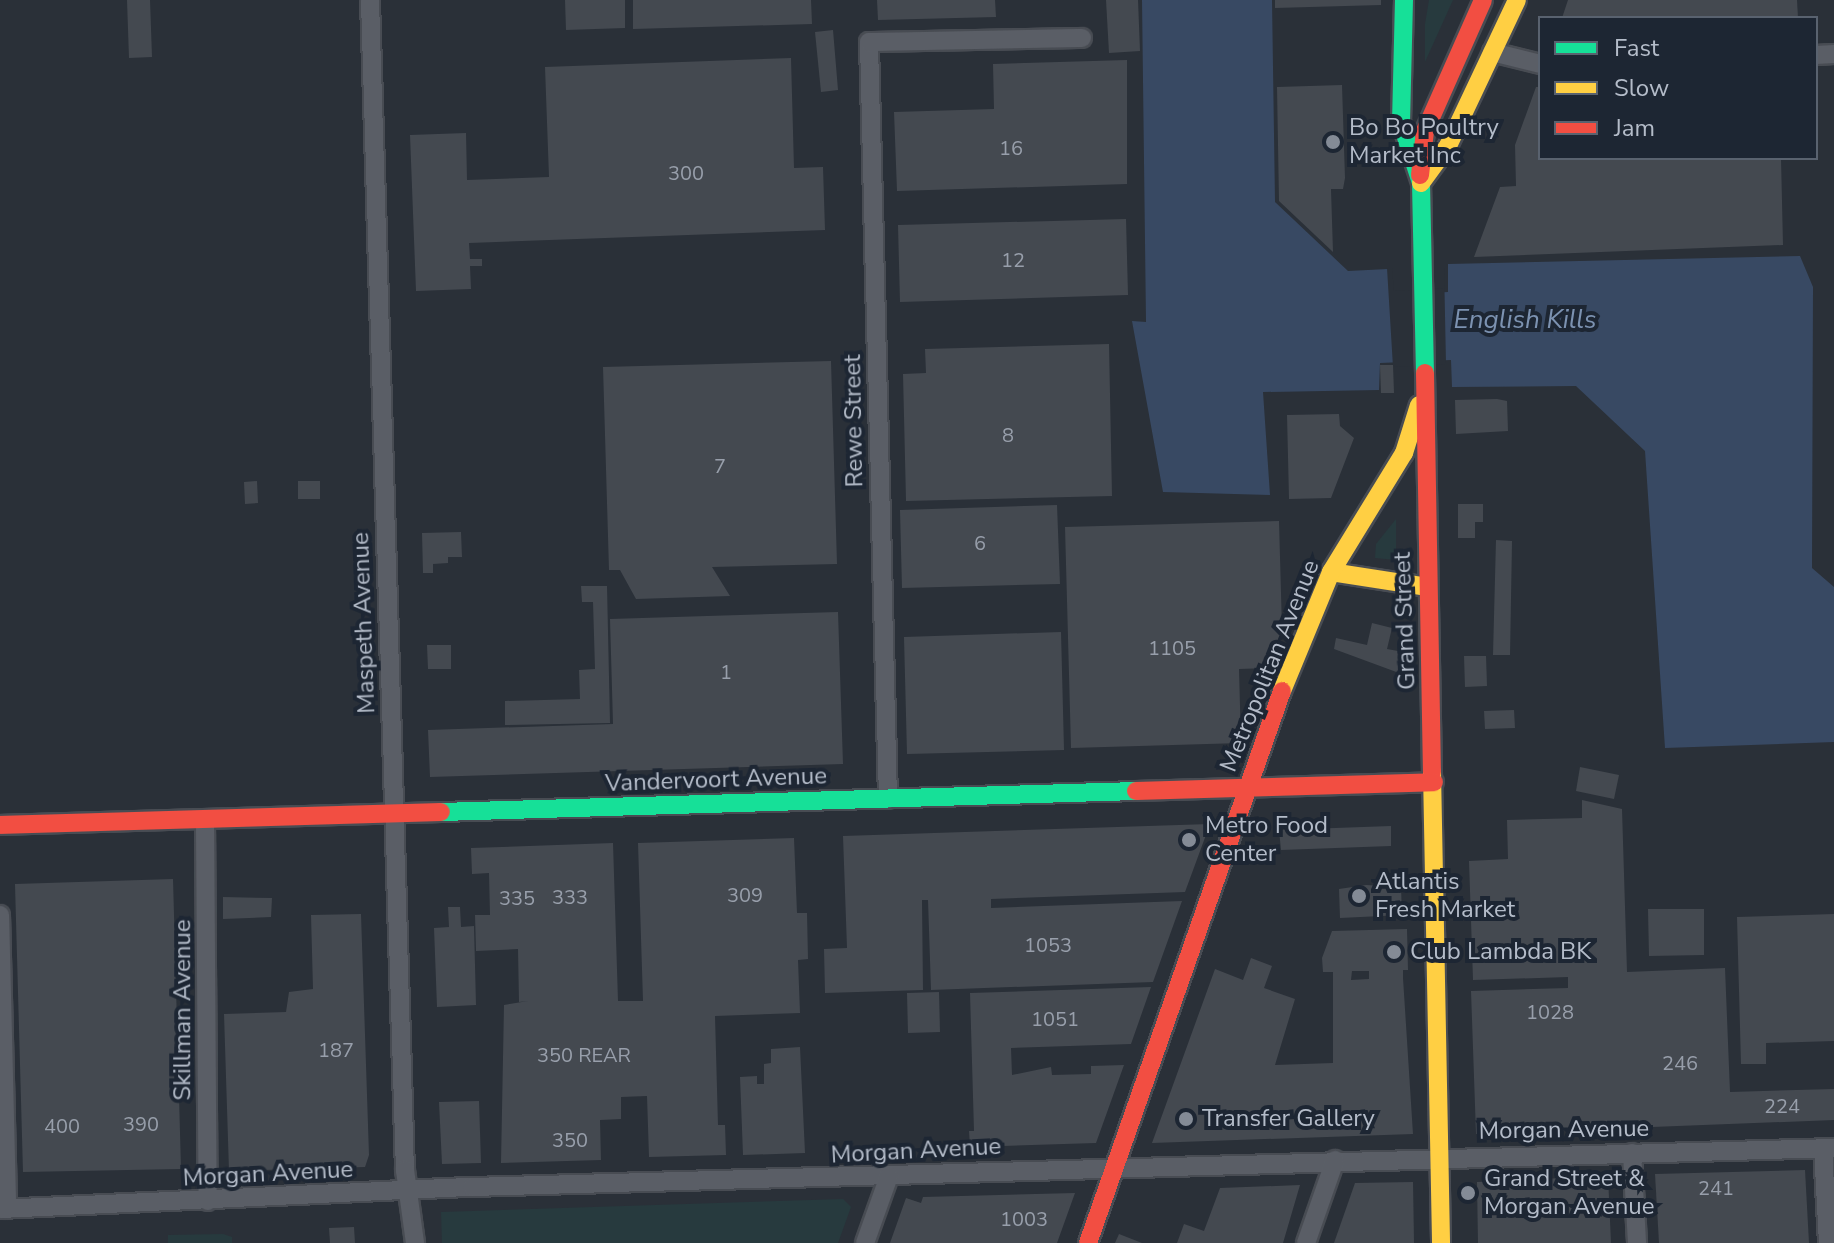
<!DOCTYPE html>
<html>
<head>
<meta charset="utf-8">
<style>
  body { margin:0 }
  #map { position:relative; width:1834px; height:1243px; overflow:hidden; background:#2a3038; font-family:"Nunito Sans",sans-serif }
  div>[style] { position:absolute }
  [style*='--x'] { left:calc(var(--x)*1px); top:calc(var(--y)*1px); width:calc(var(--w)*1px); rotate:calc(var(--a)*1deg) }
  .green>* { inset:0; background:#273a3e }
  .water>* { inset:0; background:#384963 }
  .pier>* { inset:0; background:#2a3038 }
  .building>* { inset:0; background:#444950 }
  .roads { filter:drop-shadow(2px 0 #484c53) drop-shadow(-2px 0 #484c53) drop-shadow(0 2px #484c53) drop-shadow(0 -2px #484c53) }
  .street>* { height:18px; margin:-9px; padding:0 9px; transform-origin:9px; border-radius:9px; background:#5a5e66 }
  .fast>* { height:18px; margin:-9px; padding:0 9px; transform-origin:9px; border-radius:9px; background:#16e098 }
  .slow>* { height:18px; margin:-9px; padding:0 9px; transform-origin:9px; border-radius:9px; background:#ffcf43 }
  .jam>* { height:18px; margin:-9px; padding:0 9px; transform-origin:9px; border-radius:9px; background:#f24e42 }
  .dots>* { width:22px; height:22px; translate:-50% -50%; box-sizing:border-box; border:4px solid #1d2633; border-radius:50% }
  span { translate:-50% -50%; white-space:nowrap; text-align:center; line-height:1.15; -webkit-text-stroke:8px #1d2633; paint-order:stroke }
  .number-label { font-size:20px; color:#989fab }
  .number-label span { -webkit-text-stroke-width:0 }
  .poi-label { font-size:24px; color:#b4bcc9 }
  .left { translate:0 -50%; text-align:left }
  .street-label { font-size:24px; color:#b4bcc9 }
  .water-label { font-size:26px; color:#7c92b1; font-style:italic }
  .legend { position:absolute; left:1538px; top:16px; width:280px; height:144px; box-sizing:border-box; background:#1d2633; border:2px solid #59626f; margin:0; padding:10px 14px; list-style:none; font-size:24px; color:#b4bcc9 }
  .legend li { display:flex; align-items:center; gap:16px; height:40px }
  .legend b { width:40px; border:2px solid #59626f }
</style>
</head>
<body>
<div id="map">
  <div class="green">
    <div style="clip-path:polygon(1429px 0,1453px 0,1425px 62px,1425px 24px)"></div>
    <div style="clip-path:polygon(1396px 519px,1396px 560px,1375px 558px,1376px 544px)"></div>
    <div style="clip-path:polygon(843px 1199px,851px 1207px,838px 1243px,442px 1243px,441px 1212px)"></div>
    <div style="clip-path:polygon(223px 1234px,232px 1237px,232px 1243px,168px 1243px,168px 1235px)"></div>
  </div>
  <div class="water">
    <div style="clip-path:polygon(1142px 0,1272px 0,1275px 202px,1348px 271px,1388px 269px,1391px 295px,1448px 292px,1448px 264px,1800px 256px,1813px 287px,1812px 568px,1834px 587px,1834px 742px,1665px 748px,1645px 451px,1576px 386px,1452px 387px,1451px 360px,1380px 363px,1379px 390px,1263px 392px,1270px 495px,1163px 492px,1132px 321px,1146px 322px)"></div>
  </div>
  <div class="pier">
    <div style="clip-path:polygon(1444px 266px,1446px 364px,1393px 367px,1387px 268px,1392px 268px,1394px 291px,1444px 288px)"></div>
  </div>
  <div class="building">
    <div style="clip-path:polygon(127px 0,150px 0,152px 57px,129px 58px)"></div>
    <div style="clip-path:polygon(565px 0,625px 0,625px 28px,566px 30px)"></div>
    <div style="clip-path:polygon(633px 0,811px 0,812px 24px,633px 29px)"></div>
    <div style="clip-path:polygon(877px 0,995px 0,996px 17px,878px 20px)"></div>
    <div style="clip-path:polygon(1106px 0,1138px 0,1140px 51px,1109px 53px)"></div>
    <div style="clip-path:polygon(1275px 0,1381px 0,1381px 5px,1275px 8px)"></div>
    <div style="clip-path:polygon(1568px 0,1797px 0,1798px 18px,1562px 18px)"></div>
    <div style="clip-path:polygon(833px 30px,838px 90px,821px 92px,815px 32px)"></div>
    <div style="clip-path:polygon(791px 58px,794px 168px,823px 167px,825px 230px,469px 243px,470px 259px,482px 259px,482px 266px,470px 266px,471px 289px,416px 291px,410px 135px,466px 133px,467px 180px,549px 177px,545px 67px)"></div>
    <div style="clip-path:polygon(1127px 60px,1127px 184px,897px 191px,894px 112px,994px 109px,993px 64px)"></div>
    <div style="clip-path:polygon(1342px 85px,1345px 178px,1343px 189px,1331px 189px,1333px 252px,1279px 201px,1277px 87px)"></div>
    <div style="clip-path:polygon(1536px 87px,1540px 87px,1540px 158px,1781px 158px,1783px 245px,1474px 257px,1500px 187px,1516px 186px,1515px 145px)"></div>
    <div style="clip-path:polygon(1126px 219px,1128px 295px,900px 302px,898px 225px)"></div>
    <div style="clip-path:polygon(1109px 344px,1112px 496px,906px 501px,903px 374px,926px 373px,925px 349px)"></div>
    <div style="clip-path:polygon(831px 361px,837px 564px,712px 567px,730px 596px,636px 599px,620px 570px,609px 570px,603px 367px)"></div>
    <div style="clip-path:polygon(1380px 365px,1393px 365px,1394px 393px,1381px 393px)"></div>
    <div style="clip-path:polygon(1497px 399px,1507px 401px,1508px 431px,1456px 434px,1455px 400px)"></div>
    <div style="clip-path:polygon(1339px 414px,1340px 426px,1354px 438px,1331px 498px,1289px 499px,1287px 415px)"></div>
    <div style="clip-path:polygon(257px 481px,258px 503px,245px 504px,244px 482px)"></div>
    <div style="clip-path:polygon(298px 481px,320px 481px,320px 499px,298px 499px)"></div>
    <div style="clip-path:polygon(1458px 504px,1483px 504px,1483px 522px,1475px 522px,1475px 538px,1458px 538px)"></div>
    <div style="clip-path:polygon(1057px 505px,1060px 584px,902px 588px,900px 510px)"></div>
    <div style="clip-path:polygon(1279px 521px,1282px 629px,1268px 668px,1239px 669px,1241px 743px,1071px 748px,1065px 527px)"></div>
    <div style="clip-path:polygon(461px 532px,462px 557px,448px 557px,448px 563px,433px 564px,433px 573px,423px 573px,422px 533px)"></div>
    <div style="clip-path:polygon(1496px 540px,1512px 541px,1510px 655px,1493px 655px)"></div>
    <div style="clip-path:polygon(581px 586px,607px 586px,610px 723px,505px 725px,505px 701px,580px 699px,579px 670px,595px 669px,593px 602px,582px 602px)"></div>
    <div style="clip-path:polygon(838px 612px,843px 764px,430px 777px,428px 730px,613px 724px,610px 619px)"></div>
    <div style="clip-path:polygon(1372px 623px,1392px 628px,1387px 649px,1398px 651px,1399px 673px,1334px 649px,1336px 638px,1367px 645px)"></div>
    <div style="clip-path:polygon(1061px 632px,1064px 750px,907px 754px,904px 637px)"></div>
    <div style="clip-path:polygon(427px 645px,451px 645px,451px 669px,428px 669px)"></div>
    <div style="clip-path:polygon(1464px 656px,1486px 656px,1487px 686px,1465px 687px)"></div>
    <div style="clip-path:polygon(1514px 710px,1515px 728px,1485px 729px,1484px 711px)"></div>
    <div style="clip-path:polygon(1580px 767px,1619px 775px,1614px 799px,1576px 791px)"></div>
    <div style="clip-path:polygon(1582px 800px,1622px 809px,1627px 972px,1725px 968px,1730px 1092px,1834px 1089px,1834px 1120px,1476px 1134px,1471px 991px,1568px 988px,1568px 977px,1473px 980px,1469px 861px,1508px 859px,1507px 820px,1582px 818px)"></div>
    <div style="clip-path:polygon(1210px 824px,1185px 892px,991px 899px,991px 908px,1182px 901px,1153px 982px,931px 990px,928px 900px,922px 900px,923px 990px,825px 993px,824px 949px,847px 948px,843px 836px)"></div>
    <div style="clip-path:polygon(1391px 826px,1391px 846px,1281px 850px,1279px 830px)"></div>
    <div style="clip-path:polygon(794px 838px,797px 913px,807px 913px,808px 959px,798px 960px,800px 1013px,715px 1016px,718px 1125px,725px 1125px,726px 1155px,649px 1157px,647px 1096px,621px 1097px,621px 1119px,600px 1120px,601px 1160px,501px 1163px,504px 1005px,528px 1001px,519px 1002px,518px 949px,476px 951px,475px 915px,490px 915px,489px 873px,472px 874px,471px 848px,613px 843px,618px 1001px,643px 1001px,638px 843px)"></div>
    <div style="clip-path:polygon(173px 879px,181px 1169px,23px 1172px,15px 884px)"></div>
    <div style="clip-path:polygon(1366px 885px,1401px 887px,1402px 915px,1340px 918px,1339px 889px)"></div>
    <div style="clip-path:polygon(223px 897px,272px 898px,271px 917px,223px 919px)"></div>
    <div style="clip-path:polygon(448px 907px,460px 907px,461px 927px,474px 926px,476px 1005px,437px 1007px,434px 928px,449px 927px)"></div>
    <div style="clip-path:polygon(1648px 909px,1704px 909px,1704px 955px,1649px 956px)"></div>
    <div style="clip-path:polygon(361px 914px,369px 1155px,365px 1167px,229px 1171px,224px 1014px,286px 1012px,289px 992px,313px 989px,311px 915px)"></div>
    <div style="clip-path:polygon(1834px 914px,1834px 1041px,1766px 1043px,1766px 1064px,1741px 1064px,1737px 917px)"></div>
    <div style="clip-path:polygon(evenodd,1407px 929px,1408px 970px,1403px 970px,1403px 978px,1413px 1134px,1152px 1143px,1215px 969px,1243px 980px,1251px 958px,1272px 966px,1264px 988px,1295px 999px,1275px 1065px,1333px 1063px,1333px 972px,1323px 972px,1322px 958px,1332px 931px,1407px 929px,1352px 971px,1369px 971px,1369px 979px,1351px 980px,1352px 971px)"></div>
    <div style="clip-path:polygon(1151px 987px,1131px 1044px,1011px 1048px,1012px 1075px,1051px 1067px,1052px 1075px,1091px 1074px,1091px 1066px,1124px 1065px,1096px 1143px,970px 1147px,969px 1131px,974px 1131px,970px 993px)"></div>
    <div style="clip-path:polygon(939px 992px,940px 1032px,908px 1033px,907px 993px)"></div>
    <div style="clip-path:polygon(800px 1047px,805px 1153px,743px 1155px,740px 1077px,757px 1076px,757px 1084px,764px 1084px,764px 1064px,771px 1063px,771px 1049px)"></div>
    <div style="clip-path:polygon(479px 1101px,481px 1163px,442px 1164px,439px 1102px)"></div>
    <div style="clip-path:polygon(1805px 1170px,1809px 1243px,1659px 1243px,1655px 1174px)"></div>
    <div style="clip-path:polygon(1608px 1176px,1611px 1243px,1478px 1243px,1477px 1182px)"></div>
    <div style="clip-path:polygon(1413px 1182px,1414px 1243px,1334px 1243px,1355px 1183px)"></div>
    <div style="clip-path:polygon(1300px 1185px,1283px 1243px,1177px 1243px,1184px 1224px,1204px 1231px,1220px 1188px)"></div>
    <div style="clip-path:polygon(1075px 1193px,1057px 1243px,890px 1243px,906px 1198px,921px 1203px,923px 1197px)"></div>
    <div style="clip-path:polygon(354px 1227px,355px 1243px,330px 1243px,329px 1228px)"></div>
    <div style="clip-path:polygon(1119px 1234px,1142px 1243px,1115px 1243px)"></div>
  </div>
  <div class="roads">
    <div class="street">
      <div style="--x:370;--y:0;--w:1171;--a:88.29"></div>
      <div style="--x:405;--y:1170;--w:74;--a:82.2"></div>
      <div style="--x:1492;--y:52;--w:49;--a:14"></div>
      <div style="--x:1816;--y:55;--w:18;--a:-3"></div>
      <div style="--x:888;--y:799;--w:757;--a:-91.44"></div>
      <div style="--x:869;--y:42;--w:213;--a:-1.1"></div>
      <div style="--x:205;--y:819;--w:382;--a:89.6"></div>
      <div style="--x:0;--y:915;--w:294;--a:88.6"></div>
      <div style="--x:1823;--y:1148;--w:95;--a:87"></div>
      <div style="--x:1632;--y:1153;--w:90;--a:86.8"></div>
      <div style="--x:0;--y:1209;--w:473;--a:-2.7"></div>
      <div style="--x:472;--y:1187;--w:1363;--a:-1.64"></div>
      <div style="--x:865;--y:1243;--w:71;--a:-70.3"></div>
      <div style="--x:1306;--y:1243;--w:88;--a:-70.7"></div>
    </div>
    <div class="fast">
      <div style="--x:1404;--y:0;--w:122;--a:91.4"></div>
      <div style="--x:1401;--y:122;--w:64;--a:71.8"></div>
      <div style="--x:1421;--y:183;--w:190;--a:88.8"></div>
      <div style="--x:441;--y:812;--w:695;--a:-1.73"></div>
    </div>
    <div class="slow">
      <div style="--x:1421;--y:183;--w:46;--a:-53.9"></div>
      <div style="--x:1448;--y:146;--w:161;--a:-64.7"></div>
      <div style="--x:1331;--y:572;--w:98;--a:8.8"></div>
      <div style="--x:1282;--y:691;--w:129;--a:-67.6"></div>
      <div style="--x:1331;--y:572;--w:140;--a:-58.5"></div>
      <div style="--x:1404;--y:453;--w:50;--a:-72.6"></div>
      <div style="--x:1432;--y:772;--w:471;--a:88.9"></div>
    </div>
    <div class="jam">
      <div style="--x:1420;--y:175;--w:44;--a:-83.5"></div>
      <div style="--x:1425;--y:131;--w:143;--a:-66.1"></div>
      <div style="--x:1425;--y:373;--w:399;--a:89"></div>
      <div style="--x:1136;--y:791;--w:298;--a:-1.7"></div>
      <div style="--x:0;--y:825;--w:441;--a:-1.7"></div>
      <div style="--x:1088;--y:1243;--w:585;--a:-70.64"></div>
    </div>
  </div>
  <div class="dots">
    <div style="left:1333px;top:142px;background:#848b96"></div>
    <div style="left:1189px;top:840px;background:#848b96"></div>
    <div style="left:1359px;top:896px;background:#848b96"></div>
    <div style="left:1394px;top:952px;background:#848b96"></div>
    <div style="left:1186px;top:1119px;background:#848b96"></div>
    <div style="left:1468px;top:1193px;background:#848b96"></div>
  </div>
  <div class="number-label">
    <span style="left:1011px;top:148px">16</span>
    <span style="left:686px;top:173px">300</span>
    <span style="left:1013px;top:260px">12</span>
    <span style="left:1008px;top:435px">8</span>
    <span style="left:720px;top:466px">7</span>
    <span style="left:980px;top:543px">6</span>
    <span style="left:1172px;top:648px">1105</span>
    <span style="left:726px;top:672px">1</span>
    <span style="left:745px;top:895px">309</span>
    <span style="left:570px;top:897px">333</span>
    <span style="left:517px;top:898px">335</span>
    <span style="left:1048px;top:945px">1053</span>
    <span style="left:1550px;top:1012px">1028</span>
    <span style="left:1055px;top:1019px">1051</span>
    <span style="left:336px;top:1050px">187</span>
    <span style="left:584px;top:1055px">350 REAR</span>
    <span style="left:1680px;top:1063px">246</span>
    <span style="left:1782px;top:1106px">224</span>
    <span style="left:141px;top:1124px">390</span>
    <span style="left:62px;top:1126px">400</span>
    <span style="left:570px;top:1140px">350</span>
    <span style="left:1716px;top:1188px">241</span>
    <span style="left:1024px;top:1219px">1003</span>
  </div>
  <div class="poi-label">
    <span class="left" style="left:1349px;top:142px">Bo Bo Poultry<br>Market Inc</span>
    <span class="left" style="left:1205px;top:840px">Metro Food<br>Center</span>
    <span class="left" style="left:1375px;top:896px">Atlantis<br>Fresh Market</span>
    <span class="left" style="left:1410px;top:952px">Club Lambda BK</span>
    <span class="left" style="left:1202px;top:1119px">Transfer Gallery</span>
    <span class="left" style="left:1484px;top:1193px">Grand Street &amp;<br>Morgan Avenue</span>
  </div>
  <div class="street-label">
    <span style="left:854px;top:421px;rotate:-91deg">Rewe Street</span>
    <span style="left:1405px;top:621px;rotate:-92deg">Grand Street</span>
    <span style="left:364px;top:623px;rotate:-92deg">Maspeth Avenue</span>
    <span style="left:1270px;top:666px;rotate:-68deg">Metropolitan Avenue</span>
    <span style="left:716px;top:780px;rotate:-2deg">Vandervoort Avenue</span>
    <span style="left:183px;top:1010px;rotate:-90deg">Skillman Avenue</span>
    <span style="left:1564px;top:1130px;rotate:-1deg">Morgan Avenue</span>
    <span style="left:916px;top:1151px;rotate:-3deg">Morgan Avenue</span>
    <span style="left:268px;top:1174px;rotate:-3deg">Morgan Avenue</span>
  </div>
  <div class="water-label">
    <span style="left:1525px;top:320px">English Kills</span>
  </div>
  <ul class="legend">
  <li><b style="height:10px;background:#16e098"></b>Fast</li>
  <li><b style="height:10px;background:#ffcf43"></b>Slow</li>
  <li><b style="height:10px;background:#f24e42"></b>Jam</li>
  </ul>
</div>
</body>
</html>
